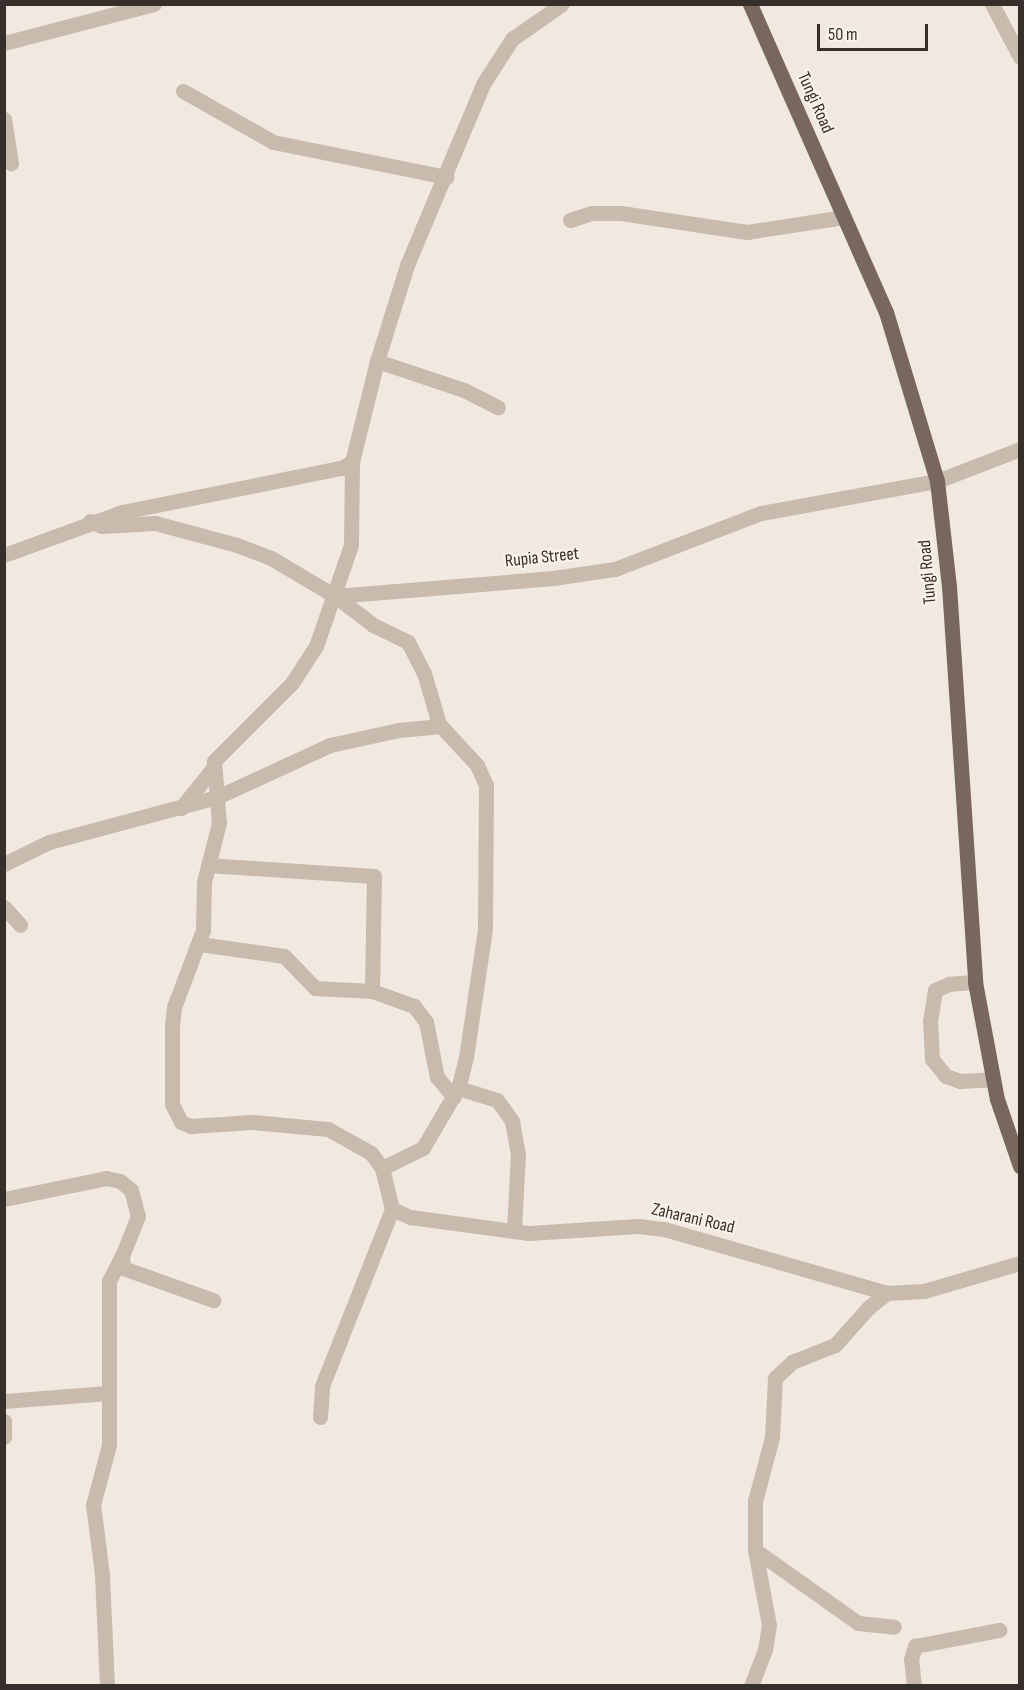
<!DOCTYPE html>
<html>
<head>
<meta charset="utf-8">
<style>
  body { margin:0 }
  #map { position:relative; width:1024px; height:1690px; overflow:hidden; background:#f1e9e0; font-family:"Sofia Sans Condensed",sans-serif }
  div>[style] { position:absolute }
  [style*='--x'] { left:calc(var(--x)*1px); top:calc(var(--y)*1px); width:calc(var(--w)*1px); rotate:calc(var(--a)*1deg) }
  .minor>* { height:15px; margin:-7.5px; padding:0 7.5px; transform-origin:7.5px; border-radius:7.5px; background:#c8baad }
  .major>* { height:15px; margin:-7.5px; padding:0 7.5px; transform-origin:7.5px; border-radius:7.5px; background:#77675d }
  span { translate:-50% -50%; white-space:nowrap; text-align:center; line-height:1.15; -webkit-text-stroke:4.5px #f9f3ec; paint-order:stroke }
  .street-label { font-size:18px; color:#372f2b }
  .frame { position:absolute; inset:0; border:6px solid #372f2b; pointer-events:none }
  .scale { position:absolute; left:817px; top:24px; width:111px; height:27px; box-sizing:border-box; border:3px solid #372f2b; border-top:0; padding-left:8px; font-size:18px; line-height:21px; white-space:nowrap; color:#372f2b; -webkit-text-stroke:4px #f9f3ec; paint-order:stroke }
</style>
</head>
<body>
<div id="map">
  <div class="minor">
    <div style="--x:992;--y:4;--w:60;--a:62.2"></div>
    <div style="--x:4;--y:43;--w:155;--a:-14.6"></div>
    <div style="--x:183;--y:91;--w:103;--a:29.5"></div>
    <div style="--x:273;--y:142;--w:177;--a:11.4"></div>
    <div style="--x:4;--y:119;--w:45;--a:81"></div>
    <div style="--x:570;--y:220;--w:22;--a:-18"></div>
    <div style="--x:591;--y:213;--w:30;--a:0"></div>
    <div style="--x:621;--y:213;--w:127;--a:8.6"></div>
    <div style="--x:747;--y:232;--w:98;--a:-8.8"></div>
    <div style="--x:377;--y:361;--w:92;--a:18.4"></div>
    <div style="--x:464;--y:390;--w:38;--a:27"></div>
    <div style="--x:352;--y:462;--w:83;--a:90.7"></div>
    <div style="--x:351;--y:545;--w:107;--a:109.1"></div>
    <div style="--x:316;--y:646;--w:44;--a:123"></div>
    <div style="--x:292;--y:683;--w:110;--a:135"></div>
    <div style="--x:214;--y:761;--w:62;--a:85.4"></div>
    <div style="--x:219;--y:823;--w:61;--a:104.3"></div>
    <div style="--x:204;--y:882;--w:48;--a:91.2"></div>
    <div style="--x:203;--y:930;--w:82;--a:110.6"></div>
    <div style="--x:174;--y:1007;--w:18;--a:96"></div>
    <div style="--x:172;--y:1025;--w:79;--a:90"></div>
    <div style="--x:172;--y:1104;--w:20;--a:63"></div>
    <div style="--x:181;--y:1122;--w:11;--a:22"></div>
    <div style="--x:191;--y:1126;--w:61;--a:-3.8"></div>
    <div style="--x:252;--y:1122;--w:76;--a:5.3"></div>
    <div style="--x:328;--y:1129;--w:49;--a:29.2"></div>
    <div style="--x:371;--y:1153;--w:19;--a:54"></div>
    <div style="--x:382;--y:1168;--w:42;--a:76.3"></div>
    <div style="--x:392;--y:1209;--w:20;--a:24"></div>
    <div style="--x:410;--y:1217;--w:120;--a:7.7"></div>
    <div style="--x:529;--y:1233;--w:109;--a:-3.7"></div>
    <div style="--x:638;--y:1226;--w:26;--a:7"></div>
    <div style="--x:664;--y:1229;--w:232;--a:16"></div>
    <div style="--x:887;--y:1293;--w:37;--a:-3"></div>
    <div style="--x:924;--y:1291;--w:100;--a:-16.3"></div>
    <div style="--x:90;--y:521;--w:13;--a:23"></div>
    <div style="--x:102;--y:526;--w:53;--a:-3.2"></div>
    <div style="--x:155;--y:523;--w:85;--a:15"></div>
    <div style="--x:237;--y:545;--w:36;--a:21"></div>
    <div style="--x:271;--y:558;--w:74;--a:30.7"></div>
    <div style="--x:335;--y:596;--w:219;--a:-4.7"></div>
    <div style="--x:553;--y:578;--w:63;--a:-8.3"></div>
    <div style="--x:615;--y:569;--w:156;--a:-21"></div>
    <div style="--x:761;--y:513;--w:179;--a:-10.3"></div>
    <div style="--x:937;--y:481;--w:89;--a:-21.1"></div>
    <div style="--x:4;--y:555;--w:126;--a:-20"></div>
    <div style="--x:122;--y:512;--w:223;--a:-11.4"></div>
    <div style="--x:341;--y:468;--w:13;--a:-29"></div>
    <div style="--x:352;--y:462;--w:104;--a:-76.1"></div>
    <div style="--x:377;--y:361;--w:101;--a:-72.6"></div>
    <div style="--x:407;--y:265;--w:196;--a:-67.2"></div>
    <div style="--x:483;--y:84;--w:54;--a:-57.2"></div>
    <div style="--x:512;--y:39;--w:61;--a:-35"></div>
    <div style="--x:335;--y:596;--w:48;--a:37.3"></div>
    <div style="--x:373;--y:625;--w:39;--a:26"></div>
    <div style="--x:408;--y:642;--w:35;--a:63"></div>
    <div style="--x:424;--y:673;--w:53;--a:73.6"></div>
    <div style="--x:439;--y:724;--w:56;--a:47.2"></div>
    <div style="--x:477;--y:765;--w:22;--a:66"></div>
    <div style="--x:486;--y:785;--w:144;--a:90.4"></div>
    <div style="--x:485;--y:929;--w:129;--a:98.4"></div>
    <div style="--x:466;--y:1057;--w:32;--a:104"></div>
    <div style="--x:458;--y:1088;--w:69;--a:120.3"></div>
    <div style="--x:423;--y:1148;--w:46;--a:154"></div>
    <div style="--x:181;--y:808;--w:51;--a:-51.3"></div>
    <div style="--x:4;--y:864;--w:50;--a:-26.1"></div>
    <div style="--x:49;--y:842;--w:174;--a:-15"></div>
    <div style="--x:217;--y:797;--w:124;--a:-24.7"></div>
    <div style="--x:330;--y:745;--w:71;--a:-12.3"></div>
    <div style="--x:399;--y:730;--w:42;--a:-5.4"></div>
    <div style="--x:208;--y:865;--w:166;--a:3.8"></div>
    <div style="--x:374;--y:876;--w:115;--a:91"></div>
    <div style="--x:4;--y:907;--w:24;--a:48"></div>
    <div style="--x:199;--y:944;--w:86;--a:8"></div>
    <div style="--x:284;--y:956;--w:45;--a:45.9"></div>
    <div style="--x:315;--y:988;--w:57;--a:3"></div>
    <div style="--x:372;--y:991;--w:45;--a:19.7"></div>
    <div style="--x:414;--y:1006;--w:20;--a:53"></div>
    <div style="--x:426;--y:1022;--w:56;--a:78.7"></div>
    <div style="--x:437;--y:1077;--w:26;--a:50"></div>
    <div style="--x:975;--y:982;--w:26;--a:176"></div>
    <div style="--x:949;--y:984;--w:15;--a:157"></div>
    <div style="--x:935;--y:990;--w:30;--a:99"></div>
    <div style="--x:930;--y:1020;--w:39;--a:87"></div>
    <div style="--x:932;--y:1059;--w:22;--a:51"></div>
    <div style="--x:946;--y:1076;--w:15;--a:20"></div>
    <div style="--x:960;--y:1081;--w:33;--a:-3"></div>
    <div style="--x:458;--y:1088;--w:41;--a:17.1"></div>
    <div style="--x:497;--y:1100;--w:26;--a:54"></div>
    <div style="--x:512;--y:1121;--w:34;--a:80"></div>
    <div style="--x:518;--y:1154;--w:77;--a:93"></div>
    <div style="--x:4;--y:1199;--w:104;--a:-11.6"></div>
    <div style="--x:106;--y:1178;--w:14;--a:12"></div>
    <div style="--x:120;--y:1181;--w:14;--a:39"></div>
    <div style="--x:131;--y:1190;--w:27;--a:75"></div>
    <div style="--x:138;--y:1216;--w:43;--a:111.8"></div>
    <div style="--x:122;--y:1256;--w:12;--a:85"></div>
    <div style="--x:123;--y:1268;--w:96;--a:19.6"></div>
    <div style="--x:4;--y:1401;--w:104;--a:-4.4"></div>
    <div style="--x:320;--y:1417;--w:31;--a:-86"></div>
    <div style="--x:322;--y:1386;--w:190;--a:-68.4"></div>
    <div style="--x:4;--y:1421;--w:16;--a:90"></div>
    <div style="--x:755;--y:1550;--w:126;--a:35.3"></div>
    <div style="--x:858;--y:1623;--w:36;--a:6"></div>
    <div style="--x:107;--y:1686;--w:112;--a:-92.6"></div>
    <div style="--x:102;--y:1574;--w:70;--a:-97.4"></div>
    <div style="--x:93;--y:1505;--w:62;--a:-75.1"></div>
    <div style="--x:109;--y:1445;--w:164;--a:-90"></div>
    <div style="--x:109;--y:1281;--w:28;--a:-63"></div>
    <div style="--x:751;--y:1686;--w:39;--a:-69"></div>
    <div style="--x:765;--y:1650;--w:25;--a:-81"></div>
    <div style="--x:769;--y:1625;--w:76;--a:-100.6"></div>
    <div style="--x:755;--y:1550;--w:49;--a:-90"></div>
    <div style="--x:755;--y:1501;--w:66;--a:-75.1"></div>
    <div style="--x:772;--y:1437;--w:59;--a:-87.1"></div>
    <div style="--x:775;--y:1378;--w:23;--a:-43"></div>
    <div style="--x:792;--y:1362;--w:46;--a:-21.6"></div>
    <div style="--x:835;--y:1345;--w:51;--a:-48.2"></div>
    <div style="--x:869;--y:1307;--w:23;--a:-38"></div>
    <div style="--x:914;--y:1686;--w:27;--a:-96"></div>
    <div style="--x:911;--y:1659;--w:14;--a:-73"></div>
    <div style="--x:915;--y:1646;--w:86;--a:-10.8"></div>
  </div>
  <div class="major">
    <div style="--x:750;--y:4;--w:337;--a:66.2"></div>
    <div style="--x:886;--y:312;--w:177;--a:73.2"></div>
    <div style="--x:937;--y:481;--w:106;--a:83.5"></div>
    <div style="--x:949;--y:586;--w:397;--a:86.2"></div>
    <div style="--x:975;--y:982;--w:119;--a:79.4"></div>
    <div style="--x:997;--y:1099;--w:71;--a:71.1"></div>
  </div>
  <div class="street-label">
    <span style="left:815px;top:103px;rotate:66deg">Tungi Road</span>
    <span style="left:542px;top:558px;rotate:-6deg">Rupia Street</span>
    <span style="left:928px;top:572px;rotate:-95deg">Tungi Road</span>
    <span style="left:693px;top:1219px;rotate:13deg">Zaharani Road</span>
  </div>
  <div class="frame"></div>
  <div class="scale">50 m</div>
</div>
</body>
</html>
